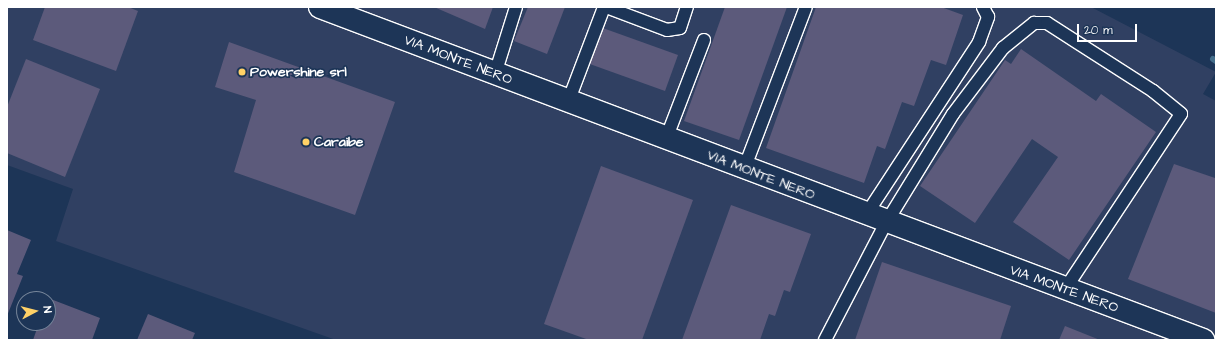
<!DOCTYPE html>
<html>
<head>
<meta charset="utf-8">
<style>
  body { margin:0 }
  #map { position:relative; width:1223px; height:347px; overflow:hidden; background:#1d3557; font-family:"Architects Daughter",sans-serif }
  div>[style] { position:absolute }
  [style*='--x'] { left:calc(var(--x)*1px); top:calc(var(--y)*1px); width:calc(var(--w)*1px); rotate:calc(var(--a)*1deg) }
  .built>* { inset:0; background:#304062 }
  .stream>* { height:6px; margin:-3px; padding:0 3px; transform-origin:3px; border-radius:3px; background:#446e8b }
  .building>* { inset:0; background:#5c5a7b }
  .roads { filter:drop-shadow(1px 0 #fff) drop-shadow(-1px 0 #fff) drop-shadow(0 1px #fff) drop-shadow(0 -1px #fff) }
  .service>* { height:12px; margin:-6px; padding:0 6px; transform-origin:6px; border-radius:6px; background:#1d3557 }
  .minor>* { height:22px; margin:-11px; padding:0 11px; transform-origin:11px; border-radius:11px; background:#1d3557 }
  .dots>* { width:11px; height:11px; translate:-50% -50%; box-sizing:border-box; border:2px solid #1d3557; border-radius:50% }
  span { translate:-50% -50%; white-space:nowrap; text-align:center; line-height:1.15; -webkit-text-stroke:3.5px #1d3557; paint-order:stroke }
  .street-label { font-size:14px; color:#fff }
  .poi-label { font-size:14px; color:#fff; font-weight:700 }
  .left { translate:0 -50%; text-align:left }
  .frame { position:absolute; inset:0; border:8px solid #fff; pointer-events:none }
  .north { position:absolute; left:16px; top:291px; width:40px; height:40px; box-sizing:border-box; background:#1d3557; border:1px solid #77869a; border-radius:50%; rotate:83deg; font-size:11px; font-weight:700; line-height:16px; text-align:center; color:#fff }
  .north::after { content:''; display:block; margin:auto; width:14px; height:18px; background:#ffd166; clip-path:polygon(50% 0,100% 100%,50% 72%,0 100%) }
  .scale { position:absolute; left:1077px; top:24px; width:60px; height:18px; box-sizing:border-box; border:2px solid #fff; border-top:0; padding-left:5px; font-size:12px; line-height:14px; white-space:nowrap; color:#fff; -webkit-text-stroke:3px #1d3557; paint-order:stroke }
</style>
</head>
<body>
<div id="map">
  <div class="built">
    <div style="clip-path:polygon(7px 7px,1091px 7px,1216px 72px,1203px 94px,1216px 101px,1216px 340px,336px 340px,56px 241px,73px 189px,7px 165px)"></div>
  </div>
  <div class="stream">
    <div style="--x:1213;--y:59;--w:4;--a:34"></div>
  </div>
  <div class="building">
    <div style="clip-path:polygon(45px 7px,128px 7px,138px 11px,116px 71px,33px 40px)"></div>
    <div style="clip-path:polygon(434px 7px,493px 7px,485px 29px)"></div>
    <div style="clip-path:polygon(528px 7px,565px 7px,547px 54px,514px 41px)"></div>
    <div style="clip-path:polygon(725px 7px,787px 7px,739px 140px,684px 121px)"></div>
    <div style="clip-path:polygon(816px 7px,941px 7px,963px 15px,946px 65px,931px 60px,914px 106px,902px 102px,885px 149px,877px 146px,864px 183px,766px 148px)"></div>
    <div style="clip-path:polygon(600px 27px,678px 55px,665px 91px,587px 63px)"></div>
    <div style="clip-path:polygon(229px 42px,395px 102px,355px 215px,234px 172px,256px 100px,215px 87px)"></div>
    <div style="clip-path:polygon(1021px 49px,1096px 101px,1101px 94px,1156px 132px,1069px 260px,1013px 222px,1058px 157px,1032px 139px,975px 223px,920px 186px,1005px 60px,1011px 64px)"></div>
    <div style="clip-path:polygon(26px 59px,100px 89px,65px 177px,7px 153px,7px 107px)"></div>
    <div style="clip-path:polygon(1174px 164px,1215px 178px,1216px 313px,1128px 279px)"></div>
    <div style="clip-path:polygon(601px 166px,693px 200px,642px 340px,589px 340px,544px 324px)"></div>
    <div style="clip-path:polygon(731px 205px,811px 234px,790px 292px,784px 290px,775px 316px,769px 314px,760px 340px,682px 340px)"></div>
    <div style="clip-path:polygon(7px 230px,31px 240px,17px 274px,23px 276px,7px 316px)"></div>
    <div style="clip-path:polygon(882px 262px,1011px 306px,1000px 340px,855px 340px)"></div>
    <div style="clip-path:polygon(48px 298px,100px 318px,92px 340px,33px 340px,39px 323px,48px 323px)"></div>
    <div style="clip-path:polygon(148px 314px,195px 333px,192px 340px,137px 340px)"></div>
    <div style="clip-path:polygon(1065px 326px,1100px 340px,1059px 340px)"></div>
  </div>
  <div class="roads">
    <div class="service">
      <div style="--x:606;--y:7;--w:65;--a:20.7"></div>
      <div style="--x:667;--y:30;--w:13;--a:-9"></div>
      <div style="--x:680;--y:28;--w:22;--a:-72"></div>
      <div style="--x:495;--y:74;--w:70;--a:-72.6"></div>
      <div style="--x:568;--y:102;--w:102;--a:-69.2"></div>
      <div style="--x:666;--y:139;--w:106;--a:-69"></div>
      <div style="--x:744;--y:169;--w:173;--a:-69.1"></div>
      <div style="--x:866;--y:215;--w:207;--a:-56.8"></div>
      <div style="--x:979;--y:42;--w:27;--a:-70"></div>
      <div style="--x:988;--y:17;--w:11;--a:-117"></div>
      <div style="--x:825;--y:340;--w:132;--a:-62.5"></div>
      <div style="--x:886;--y:223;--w:128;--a:-58.4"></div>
      <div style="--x:953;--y:114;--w:83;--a:-52.9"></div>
      <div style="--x:1003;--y:48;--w:40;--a:-39"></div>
      <div style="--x:1034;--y:23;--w:13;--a:0"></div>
      <div style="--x:1047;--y:23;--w:126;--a:32.7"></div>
      <div style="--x:1153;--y:91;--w:36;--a:39"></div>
      <div style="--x:1181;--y:114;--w:210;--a:123.5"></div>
    </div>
    <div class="minor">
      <div style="--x:320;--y:7;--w:944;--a:20.66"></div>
    </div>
  </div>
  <div class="dots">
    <div style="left:242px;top:72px;background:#ffd166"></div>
    <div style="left:306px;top:142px;background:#ffd166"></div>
  </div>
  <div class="street-label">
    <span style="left:458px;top:60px;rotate:21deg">VIA MONTE NERO</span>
    <span style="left:761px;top:175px;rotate:21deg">VIA MONTE NERO</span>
    <span style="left:1064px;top:289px;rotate:20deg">VIA MONTE NERO</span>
  </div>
  <div class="poi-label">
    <span class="left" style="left:250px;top:72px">Powershine srl</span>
    <span class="left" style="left:314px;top:142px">Caraibe</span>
  </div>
  <div class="frame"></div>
  <div class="north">N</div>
  <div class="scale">20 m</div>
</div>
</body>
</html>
